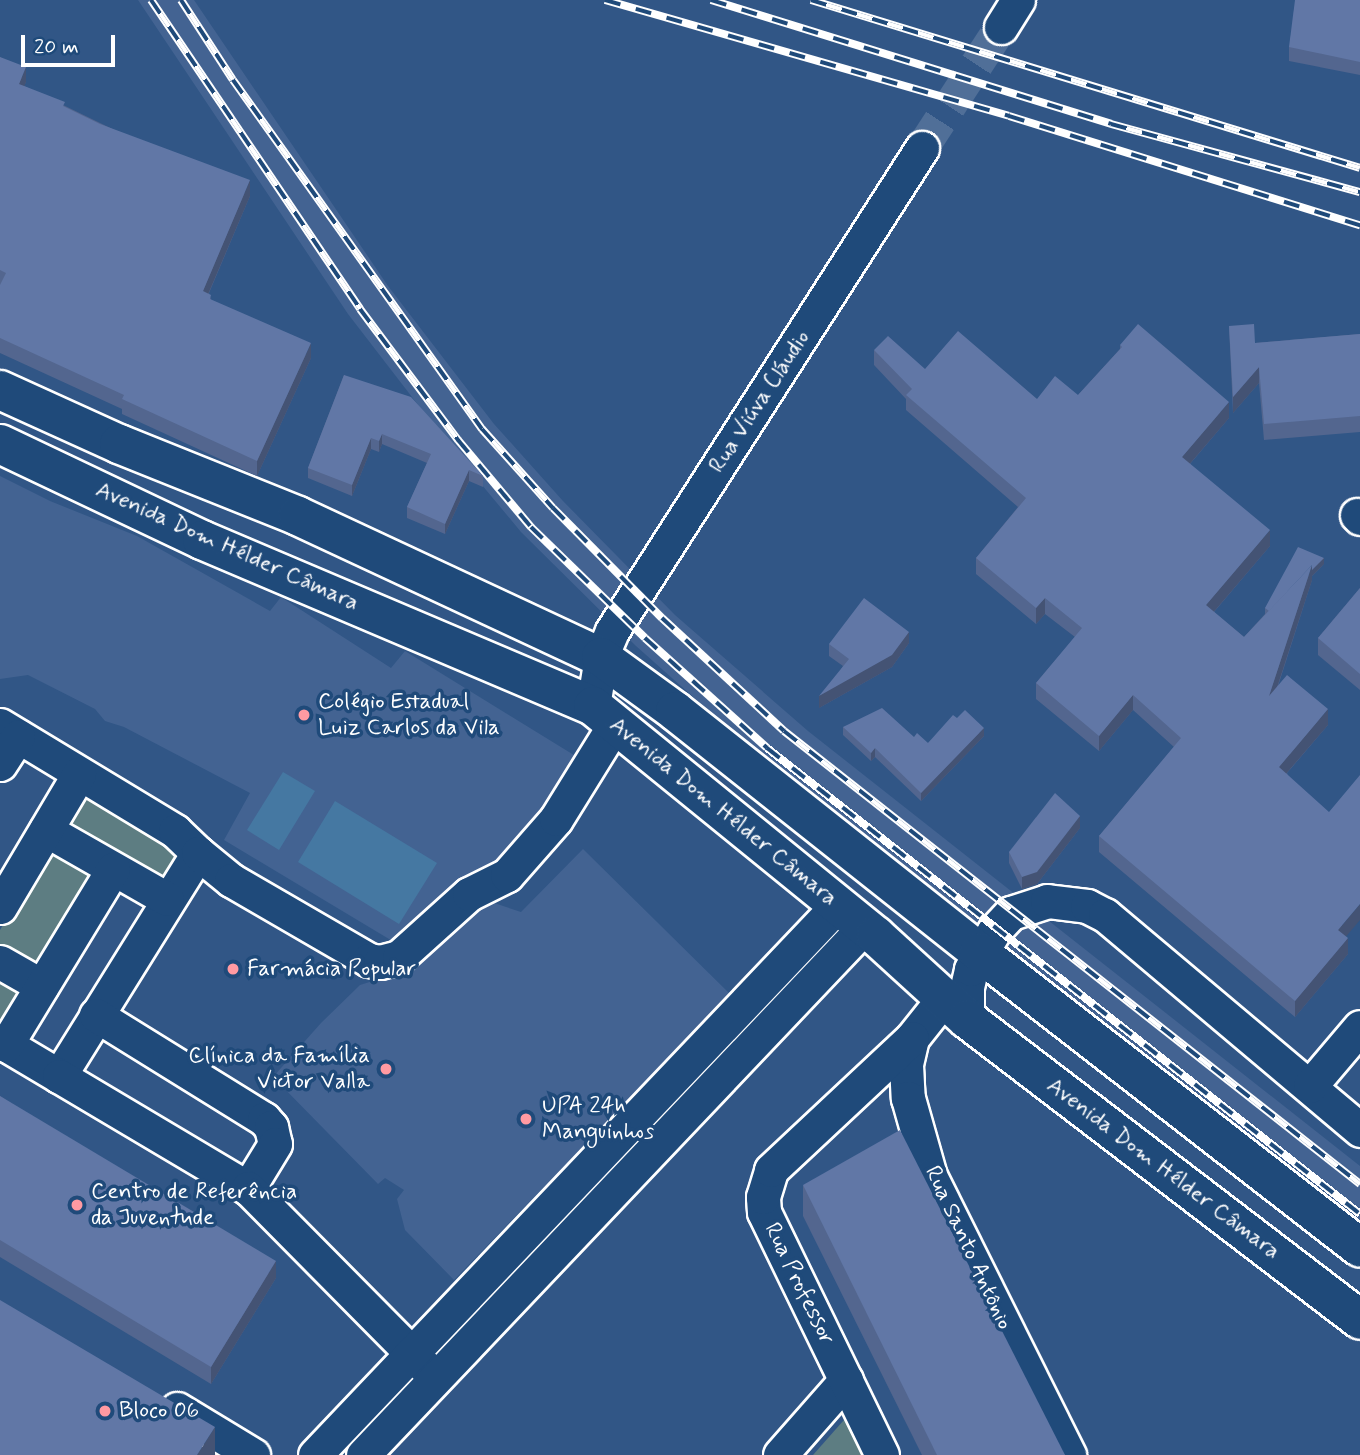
<!DOCTYPE html>
<html>
<head>
<meta charset="utf-8">
<style>
  body { margin:0 }
  #map { position:relative; width:1360px; height:1455px; overflow:hidden; background:#315686; font-family:Mynerve,sans-serif }
  div>[style] { position:absolute }
  [style*='--x'] { left:calc(var(--x)*1px); top:calc(var(--y)*1px); width:calc(var(--w)*1px); rotate:calc(var(--a)*1deg) }
  .built>* { inset:0; background:#436392 }
  .green>* { inset:0; background:#5d7d82 }
  .water>* { inset:0; background:#4578a2 }
  .minor-tunnel>* { height:33px; margin-top:-16.5px; transform-origin:0; background:repeating-linear-gradient(90deg,#506f98 0 33px,transparent 0 50px) }
  .roads { filter:drop-shadow(2px 0 #fff) drop-shadow(-2px 0 #fff) drop-shadow(0 2px #fff) drop-shadow(0 -2px #fff) }
  .minor>* { height:33px; margin:-16.5px; padding:0 16.5px; transform-origin:16.5px; border-radius:16.5px; background:#1f4a7a }
  .major>* { height:38px; margin:-19px; padding:0 19px; transform-origin:19px; border-radius:19px; background:#1f4a7a }
  .rail>* { height:8px; margin-top:-4px; transform-origin:0; background:repeating-linear-gradient(90deg,#1f4a7a 0 16px,#fff 0 32px); box-sizing:border-box; border-block:2px solid #fff }
  .wall>* { inset:0; background:#53668f }
  .shaded-wall>* { inset:0; background:#445374 }
  .building>* { inset:0; background:#6177a6 }
  .dots>* { width:19px; height:19px; translate:-50% -50%; box-sizing:border-box; border:4px solid #1f4a7a; border-radius:50% }
  span { translate:-50% -50%; white-space:nowrap; text-align:center; line-height:1.15; -webkit-text-stroke:7px #1f4a7a; paint-order:stroke }
  .street-label { font-size:23px; color:#fff }
  .poi-label { font-size:23px; color:#fff }
  .left { translate:0 -50%; text-align:left }
  .right { translate:-100% -50%; text-align:right }
  .scale { position:absolute; left:21px; top:35px; width:94px; height:32px; box-sizing:border-box; border:4px solid #fff; border-top:0; padding-left:9px; font-size:21px; line-height:24px; white-space:nowrap; color:#fff; -webkit-text-stroke:5px #1f4a7a; paint-order:stroke }
</style>
</head>
<body>
<div id="map">
  <div class="built">
    <div style="clip-path:polygon(138px 0,194px 0,388px 286px,494px 424px,563px 501px,675px 615px,808px 731px,1360px 1166px,1360px 1233px,764px 760px,636px 646px,521px 532px,452px 449px,348px 314px)"></div>
    <div style="clip-path:polygon(0 476px,50px 501px,137px 536px,270px 611px,281px 597px,391px 668px,405px 651px,582px 760px,497px 873px,473px 871px,399px 945px,224px 840px,250px 793px,124px 727px,105px 721px,95px 709px,28px 675px,0 679px)"></div>
    <div style="clip-path:polygon(583px 849px,730px 994px,454px 1280px,405px 1230px,397px 1199px,404px 1190px,385px 1178px,378px 1184px,273px 1077px,321px 1023px,360px 985px,411px 969px,482px 899px,521px 912px)"></div>
  </div>
  <div class="green">
    <div style="clip-path:polygon(76px 788px,168px 844px,176px 857px,161px 888px,54px 826px)"></div>
    <div style="clip-path:polygon(48px 846px,96px 870px,39px 973px,0 951px,0 930px)"></div>
    <div style="clip-path:polygon(0 975px,32px 994px,0 1025px)"></div>
    <div style="clip-path:polygon(851px 1412px,869px 1455px,813px 1455px)"></div>
  </div>
  <div class="water">
    <div style="clip-path:polygon(283px 772px,315px 791px,279px 850px,247px 830px)"></div>
    <div style="clip-path:polygon(335px 801px,437px 863px,399px 924px,298px 862px)"></div>
  </div>
  <div class="minor-tunnel">
    <div style="--x:922;--y:148;--w:145;--a:-56.9"></div>
  </div>
  <div class="roads">
    <div class="minor">
      <div style="--x:1001;--y:27;--w:32;--a:-58"></div>
      <div style="--x:1357;--y:515;--w:4;--a:45"></div>
      <div style="--x:593;--y:706;--w:50;--a:-80.7"></div>
      <div style="--x:601;--y:657;--w:28;--a:-67"></div>
      <div style="--x:612;--y:631;--w:574;--a:-57.31"></div>
      <div style="--x:0;--y:725;--w:205;--a:31.2"></div>
      <div style="--x:175;--y:831;--w:32;--a:44"></div>
      <div style="--x:198;--y:853;--w:263;--a:121.9"></div>
      <div style="--x:59;--y:1076;--w:69;--a:-149.3"></div>
      <div style="--x:0;--y:764;--w:33;--a:-57"></div>
      <div style="--x:46;--y:830;--w:139;--a:29.7"></div>
      <div style="--x:198;--y:853;--w:43;--a:39.3"></div>
      <div style="--x:231;--y:880;--w:160;--a:30.1"></div>
      <div style="--x:369;--y:960;--w:11;--a:10"></div>
      <div style="--x:380;--y:962;--w:20;--a:-15"></div>
      <div style="--x:399;--y:957;--w:94;--a:-42"></div>
      <div style="--x:469;--y:894;--w:42;--a:-26.6"></div>
      <div style="--x:507;--y:875;--w:74;--a:-48.8"></div>
      <div style="--x:556;--y:819;--w:112;--a:-58.2"></div>
      <div style="--x:0;--y:907;--w:155;--a:-59.3"></div>
      <div style="--x:0;--y:962;--w:48;--a:29.7"></div>
      <div style="--x:943;--y:999;--w:50;--a:128.5"></div>
      <div style="--x:912;--y:1038;--w:28;--a:103"></div>
      <div style="--x:906;--y:1065;--w:33;--a:87"></div>
      <div style="--x:908;--y:1098;--w:81;--a:74.2"></div>
      <div style="--x:930;--y:1176;--w:312;--a:63.5"></div>
      <div style="--x:96;--y:1015;--w:198;--a:31.8"></div>
      <div style="--x:264;--y:1119;--w:11;--a:49"></div>
      <div style="--x:271;--y:1127;--w:17;--a:77"></div>
      <div style="--x:275;--y:1144;--w:52;--a:121.5"></div>
      <div style="--x:967;--y:1019;--w:32;--a:-90"></div>
      <div style="--x:967;--y:987;--w:18;--a:-77"></div>
      <div style="--x:971;--y:969;--w:44;--a:-58.8"></div>
      <div style="--x:994;--y:931;--w:25;--a:-47"></div>
      <div style="--x:1011;--y:913;--w:38;--a:-18"></div>
      <div style="--x:1047;--y:901;--w:40;--a:7.1"></div>
      <div style="--x:1087;--y:906;--w:20;--a:27"></div>
      <div style="--x:1105;--y:915;--w:334;--a:40.1"></div>
      <div style="--x:6;--y:1045;--w:206;--a:-58.7"></div>
      <div style="--x:59;--y:1076;--w:220;--a:30.7"></div>
      <div style="--x:248;--y:1188;--w:257;--a:45.3"></div>
      <div style="--x:1310;--y:1086;--w:77;--a:-49.7"></div>
      <div style="--x:177;--y:1409;--w:89;--a:31.2"></div>
      <div style="--x:315;--y:1455;--w:758;--a:-46.44"></div>
      <div style="--x:363;--y:1455;--w:728;--a:-46.5"></div>
      <div style="--x:780;--y:1455;--w:100;--a:-48.7"></div>
      <div style="--x:882;--y:1455;--w:270;--a:-115.9"></div>
      <div style="--x:764;--y:1212;--w:15;--a:-94"></div>
      <div style="--x:763;--y:1197;--w:28;--a:-73"></div>
      <div style="--x:771;--y:1170;--w:193;--a:-43.1"></div>
    </div>
    <div class="major">
      <div style="--x:0;--y:390;--w:131;--a:24.4"></div>
      <div style="--x:119;--y:444;--w:193;--a:21.9"></div>
      <div style="--x:298;--y:516;--w:334;--a:25"></div>
      <div style="--x:601;--y:657;--w:92;--a:36.1"></div>
      <div style="--x:675;--y:711;--w:388;--a:38.4"></div>
      <div style="--x:979;--y:952;--w:482;--a:37.8"></div>
      <div style="--x:0;--y:444;--w:224;--a:25.4"></div>
      <div style="--x:202;--y:540;--w:425;--a:23"></div>
      <div style="--x:593;--y:706;--w:365;--a:39.1"></div>
      <div style="--x:876;--y:936;--w:123;--a:42.4"></div>
      <div style="--x:967;--y:1019;--w:495;--a:37.4"></div>
    </div>
  </div>
  <div class="rail">
    <div style="--x:151;--y:0;--w:373;--a:55.9"></div>
    <div style="--x:360;--y:309;--w:164;--a:53.2"></div>
    <div style="--x:458;--y:440;--w:114;--a:50"></div>
    <div style="--x:531;--y:527;--w:159;--a:44.2"></div>
    <div style="--x:645;--y:638;--w:164;--a:42"></div>
    <div style="--x:767;--y:748;--w:754;--a:38.16"></div>
    <div style="--x:181;--y:0;--w:95;--a:57"></div>
    <div style="--x:233;--y:80;--w:429;--a:54.5"></div>
    <div style="--x:482;--y:429;--w:106;--a:48.1"></div>
    <div style="--x:553;--y:508;--w:155;--a:45.3"></div>
    <div style="--x:662;--y:618;--w:166;--a:42.8"></div>
    <div style="--x:784;--y:731;--w:733;--a:38.18"></div>
    <div style="--x:605;--y:0;--w:420;--a:16"></div>
    <div style="--x:1009;--y:116;--w:368;--a:17.3"></div>
    <div style="--x:711;--y:0;--w:419;--a:17.2"></div>
    <div style="--x:1111;--y:124;--w:258;--a:15.3"></div>
    <div style="--x:811;--y:0;--w:574;--a:17.01"></div>
  </div>
  <div class="wall">
    <div style="clip-path:polygon(1360px 0,1360px 75px,1289px 61px,1289px 47px)"></div>
    <div style="clip-path:polygon(0 57px,26px 82px,24px 86px,250px 196px,209px 293px,211px 300px,311px 358px,257px 476px,122px 414px,122px 409px,0 353px)"></div>
    <div style="clip-path:polygon(1229px 326px,1255px 343px,1360px 334px,1360px 432px,1264px 440px,1259px 383px,1233px 413px)"></div>
    <div style="clip-path:polygon(1120px 345px,1229px 418px,1190px 464px,1270px 546px,1214px 612px,1244px 637px,1265px 614px,1265px 608px,1324px 564px,1312px 576px,1312px 580px,1278px 686px,1328px 725px,1287px 773px,1346px 936px,1348px 954px,1295px 1017px,1099px 852px,1099px 836px,1174px 747px,1133px 710px,1099px 751px,1036px 699px,1036px 683px,1075px 637px,1045px 614px,1036px 624px,976px 574px,976px 558px,1018px 507px,906px 410px,906px 399px,874px 365px,874px 350px,925px 369px,1037px 399px,1078px 395px,1120px 349px)"></div>
    <div style="clip-path:polygon(344px 375px,483px 476px,483px 487px,469px 481px,445px 534px,407px 518px,407px 507px,427px 463px,382px 444px,379px 452px,371px 449px,352px 496px,308px 478px,308px 468px)"></div>
    <div style="clip-path:polygon(1360px 588px,1360px 690px,1318px 655px,1318px 638px)"></div>
    <div style="clip-path:polygon(909px 643px,892px 667px,819px 708px,843px 666px,829px 656px,829px 644px)"></div>
    <div style="clip-path:polygon(957px 718px,984px 736px,921px 801px,875px 757px,871px 761px,843px 735px,843px 727px,914px 737px,928px 743px)"></div>
    <div style="clip-path:polygon(1080px 828px,1037px 884px,1022px 889px,1009px 863px,1009px 852px)"></div>
    <div style="clip-path:polygon(0 1096px,276px 1278px,211px 1384px,0 1257px)"></div>
    <div style="clip-path:polygon(803px 1185px,1065px 1455px,922px 1455px,803px 1216px)"></div>
  </div>
  <div class="shaded-wall">
    <div style="clip-path:polygon(26px 67px,26px 82px,19px 99px,19px 84px)"></div>
    <div style="clip-path:polygon(250px 180px,250px 196px,203px 306px,203px 291px)"></div>
    <div style="clip-path:polygon(311px 343px,311px 358px,257px 476px,257px 461px)"></div>
    <div style="clip-path:polygon(1259px 367px,1259px 383px,1233px 413px,1233px 397px)"></div>
    <div style="clip-path:polygon(1229px 402px,1229px 418px,1182px 473px,1182px 457px)"></div>
    <div style="clip-path:polygon(382px 434px,382px 444px,379px 452px,379px 441px)"></div>
    <div style="clip-path:polygon(371px 438px,371px 449px,352px 496px,352px 485px)"></div>
    <div style="clip-path:polygon(469px 470px,469px 481px,445px 534px,445px 524px)"></div>
    <div style="clip-path:polygon(1270px 530px,1270px 546px,1206px 621px,1206px 605px)"></div>
    <div style="clip-path:polygon(1324px 558px,1324px 564px,1312px 576px,1312px 580px,1269px 712px,1269px 696px,1312px 565px)"></div>
    <div style="clip-path:polygon(1045px 598px,1045px 614px,1036px 624px,1036px 608px)"></div>
    <div style="clip-path:polygon(909px 632px,909px 643px,892px 667px,819px 708px,819px 696px)"></div>
    <div style="clip-path:polygon(1133px 695px,1133px 710px,1099px 751px,1099px 736px)"></div>
    <div style="clip-path:polygon(1328px 709px,1328px 725px,1279px 782px,1279px 767px)"></div>
    <div style="clip-path:polygon(984px 728px,984px 736px,921px 801px,921px 793px)"></div>
    <div style="clip-path:polygon(875px 748px,875px 757px,871px 761px,871px 753px)"></div>
    <div style="clip-path:polygon(1080px 816px,1080px 828px,1037px 884px,1022px 889px,1022px 877px)"></div>
    <div style="clip-path:polygon(1360px 904px,1360px 920px,1338px 946px,1338px 930px)"></div>
    <div style="clip-path:polygon(1348px 938px,1348px 954px,1295px 1017px,1295px 1001px)"></div>
    <div style="clip-path:polygon(276px 1261px,276px 1278px,211px 1384px,211px 1367px)"></div>
    <div style="clip-path:polygon(215px 1427px,215px 1455px,197px 1455px)"></div>
  </div>
  <div class="building">
    <div style="clip-path:polygon(1295px 0,1360px 0,1360px 62px,1289px 47px)"></div>
    <div style="clip-path:polygon(0 57px,26px 67px,19px 84px,65px 102px,63px 106px,100px 124px,250px 180px,203px 291px,211px 295px,210px 299px,311px 343px,257px 461px,122px 399px,124px 395px,0 338px,0 285px,6px 273px,0 270px)"></div>
    <div style="clip-path:polygon(1138px 324px,1229px 402px,1182px 457px,1270px 530px,1206px 605px,1244px 637px,1312px 565px,1269px 696px,1287px 675px,1328px 709px,1279px 767px,1329px 812px,1360px 775px,1360px 904px,1338px 930px,1348px 938px,1295px 1001px,1099px 836px,1181px 738px,1133px 695px,1099px 736px,1036px 683px,1082px 628px,1045px 598px,1036px 608px,976px 558px,1026px 498px,906px 395px,912px 389px,874px 350px,888px 336px,925px 369px,958px 331px,1037px 399px,1055px 376px,1078px 395px,1122px 347px,1120px 345px)"></div>
    <div style="clip-path:polygon(1254px 324px,1255px 343px,1360px 334px,1360px 416px,1264px 424px,1259px 367px,1233px 397px,1229px 326px)"></div>
    <div style="clip-path:polygon(344px 375px,411px 397px,483px 476px,469px 470px,445px 524px,407px 507px,431px 454px,382px 434px,379px 441px,371px 438px,352px 485px,308px 468px)"></div>
    <div style="clip-path:polygon(1298px 547px,1324px 558px,1312px 570px,1312px 565px,1269px 611px,1265px 608px)"></div>
    <div style="clip-path:polygon(1360px 588px,1360px 674px,1318px 638px)"></div>
    <div style="clip-path:polygon(864px 598px,909px 632px,892px 655px,819px 696px,849px 659px,829px 644px)"></div>
    <div style="clip-path:polygon(882px 708px,914px 737px,917px 733px,928px 743px,953px 715px,957px 718px,965px 710px,984px 728px,921px 793px,875px 748px,871px 753px,843px 727px)"></div>
    <div style="clip-path:polygon(1055px 793px,1080px 816px,1037px 872px,1022px 877px,1009px 852px)"></div>
    <div style="clip-path:polygon(0 1096px,276px 1261px,211px 1367px,0 1240px)"></div>
    <div style="clip-path:polygon(900px 1130px,1065px 1455px,937px 1455px,803px 1185px)"></div>
    <div style="clip-path:polygon(0 1300px,215px 1427px,197px 1455px,0 1455px)"></div>
  </div>
  <div class="dots">
    <div style="left:304px;top:715px;background:#ff9aa2"></div>
    <div style="left:233px;top:969px;background:#ff9aa2"></div>
    <div style="left:386px;top:1069px;background:#ff9aa2"></div>
    <div style="left:526px;top:1119px;background:#ff9aa2"></div>
    <div style="left:77px;top:1205px;background:#ff9aa2"></div>
    <div style="left:105px;top:1411px;background:#ff9aa2"></div>
  </div>
  <div class="street-label">
    <span style="left:760px;top:402px;rotate:-57deg">Rua Viúva Cláudio</span>
    <span style="left:227px;top:547px;rotate:24deg">Avenida Dom Hélder Câmara</span>
    <span style="left:723px;top:812px;rotate:39deg">Avenida Dom Hélder Câmara</span>
    <span style="left:1163px;top:1169px;rotate:37deg">Avenida Dom Hélder Câmara</span>
    <span style="left:968px;top:1248px;rotate:65deg">Rua Santo Antônio</span>
    <span style="left:799px;top:1284px;rotate:64deg">Rua Professor</span>
  </div>
  <div class="poi-label">
    <span class="left" style="left:318px;top:715px">Colégio Estadual<br>Luiz Carlos da Vila</span>
    <span class="left" style="left:247px;top:969px">Farmácia Popular</span>
    <span class="right" style="left:370px;top:1069px">Clínica da Família<br>Victor Valla</span>
    <span class="left" style="left:542px;top:1119px">UPA 24h<br>Manguinhos</span>
    <span class="left" style="left:91px;top:1205px">Centro de Referência<br>da Juventude</span>
    <span class="left" style="left:119px;top:1411px">Bloco 06</span>
  </div>
  <div class="scale">20 m</div>
</div>
</body>
</html>
